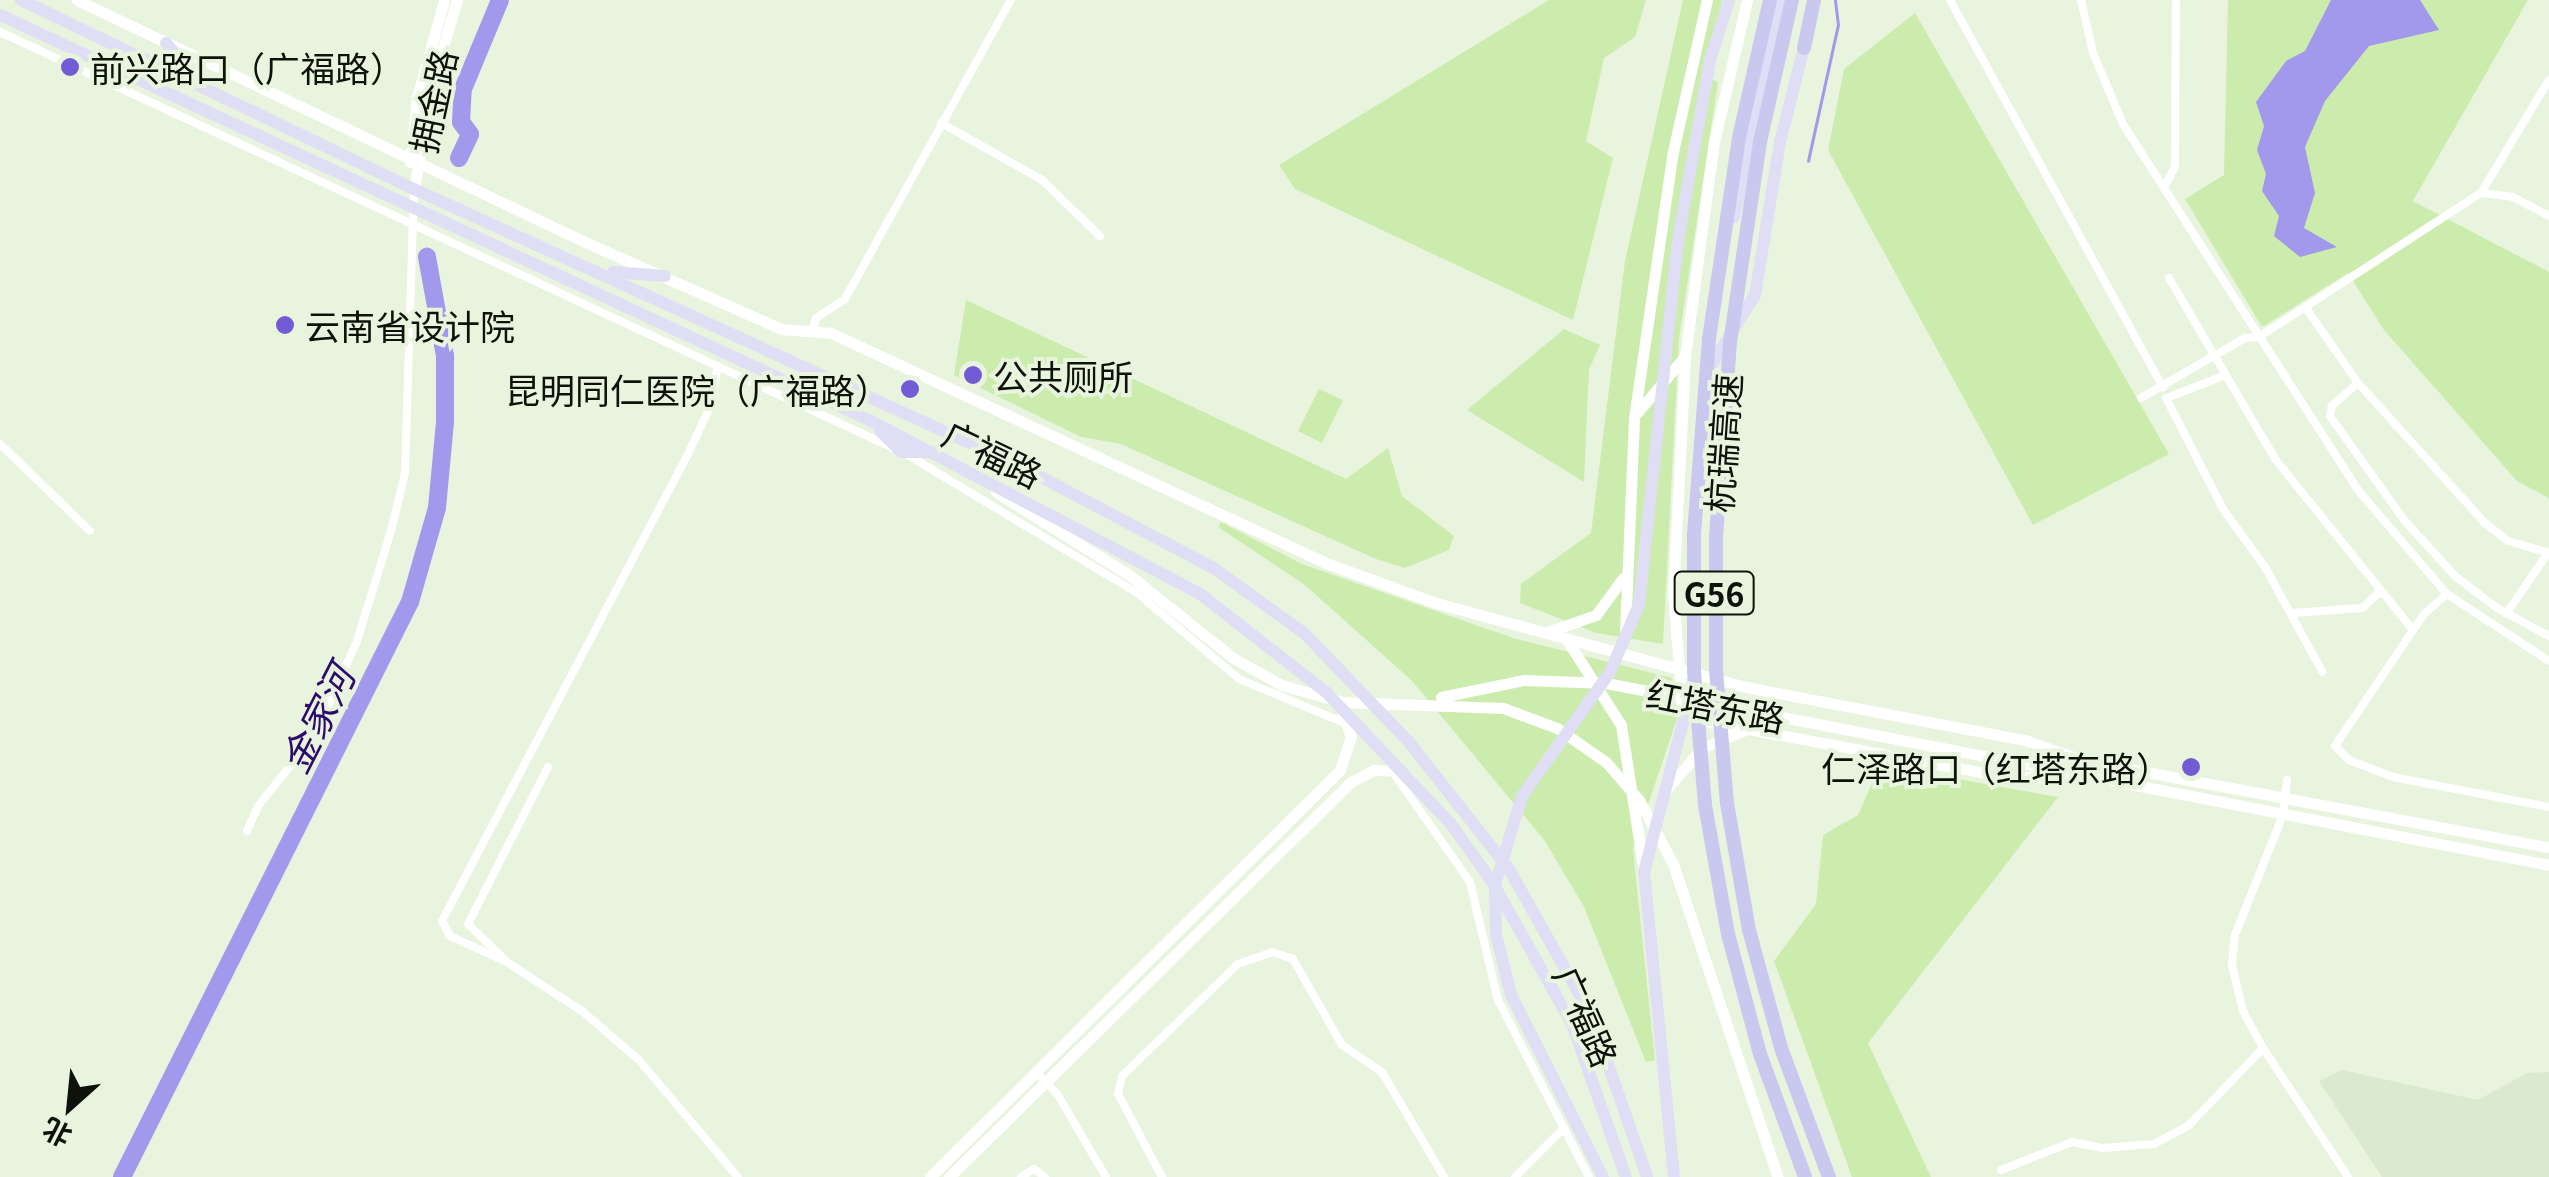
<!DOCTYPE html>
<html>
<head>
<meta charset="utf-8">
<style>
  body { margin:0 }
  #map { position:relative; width:2549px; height:1177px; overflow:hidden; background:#e9f4df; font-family:Georgia,"Noto Sans SC",serif }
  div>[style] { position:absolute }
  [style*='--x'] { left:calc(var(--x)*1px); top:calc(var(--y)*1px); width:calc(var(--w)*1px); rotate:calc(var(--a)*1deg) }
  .built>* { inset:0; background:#dbe9ce }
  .green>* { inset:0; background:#ccecad }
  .water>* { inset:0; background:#a299ec }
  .stream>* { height:2.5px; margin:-1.25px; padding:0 1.25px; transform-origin:1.25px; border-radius:1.25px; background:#a299ec }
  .river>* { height:18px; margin:-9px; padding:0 9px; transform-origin:9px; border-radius:9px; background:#a299ec }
  .street>* { height:8px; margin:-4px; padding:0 4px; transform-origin:4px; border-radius:4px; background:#fff }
  .secondary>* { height:11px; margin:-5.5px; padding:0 5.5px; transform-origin:5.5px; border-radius:5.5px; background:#fff }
  .primary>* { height:12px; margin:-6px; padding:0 6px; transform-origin:6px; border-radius:6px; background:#dfdef5 }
  .highway>* { height:14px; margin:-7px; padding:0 7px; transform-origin:7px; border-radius:7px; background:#cac8ef }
  .dots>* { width:28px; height:28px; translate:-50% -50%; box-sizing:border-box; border:5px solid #e9f4df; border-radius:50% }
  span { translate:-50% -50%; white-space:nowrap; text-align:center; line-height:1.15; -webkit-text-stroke:8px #e9f4df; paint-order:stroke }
  .shield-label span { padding:2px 8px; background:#e9f4df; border:2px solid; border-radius:8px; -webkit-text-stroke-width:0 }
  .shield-label { font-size:32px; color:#0f120b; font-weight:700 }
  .poi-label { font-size:35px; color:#0f120b }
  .left { translate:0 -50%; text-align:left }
  .right { translate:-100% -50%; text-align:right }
  .street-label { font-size:35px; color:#0f120b }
  .water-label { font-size:38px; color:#2d0b6d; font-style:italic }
  .north { position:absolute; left:20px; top:1057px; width:100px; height:100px; -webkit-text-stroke:8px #e9f4df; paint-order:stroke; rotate:207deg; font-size:28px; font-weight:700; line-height:40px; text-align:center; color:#0f120b }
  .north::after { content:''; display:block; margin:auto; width:35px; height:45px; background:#0f120b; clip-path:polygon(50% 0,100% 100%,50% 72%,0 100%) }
</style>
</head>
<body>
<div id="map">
  <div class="built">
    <div style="clip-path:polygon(2342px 1070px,2478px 1100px,2527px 1073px,2549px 1072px,2549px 1177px,2382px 1177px,2319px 1081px)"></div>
  </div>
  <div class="green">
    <div style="clip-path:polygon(1549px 0,1646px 0,1635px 37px,1604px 58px,1586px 141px,1613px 158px,1573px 320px,1295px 189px,1279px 165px)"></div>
    <div style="clip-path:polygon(1683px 0,1722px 0,1705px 77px,1718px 82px,1679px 339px,1663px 644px,1596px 633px,1520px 603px,1521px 584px,1591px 533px,1625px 261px)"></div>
    <div style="clip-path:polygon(2228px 0,2528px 0,2413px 201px,2549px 272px,2549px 498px,2517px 481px,2384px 330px,2348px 273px,2262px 327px,2185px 199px,2224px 175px)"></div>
    <div style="clip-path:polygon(1915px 13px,2169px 454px,2033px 525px,1828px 150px,1844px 69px)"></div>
    <div style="clip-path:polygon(966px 300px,1346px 479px,1388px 448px,1402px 496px,1454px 536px,1449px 550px,1405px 568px,1376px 559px,1121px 444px,1081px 437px,954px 375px)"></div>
    <div style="clip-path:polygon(1564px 329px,1600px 345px,1589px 369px,1584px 482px,1467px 410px)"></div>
    <div style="clip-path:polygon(1319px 389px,1343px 400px,1322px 443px,1298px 431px)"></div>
    <div style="clip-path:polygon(1221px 522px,1302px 564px,1513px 638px,1672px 678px,1677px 719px,1633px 849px,1655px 1060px,1646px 1062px,1584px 907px,1545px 841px,1412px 681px,1305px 585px,1218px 527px)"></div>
    <div style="clip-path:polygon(1880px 765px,2058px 797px,1868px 1043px,1931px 1177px,1852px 1177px,1774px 961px,1816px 904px,1823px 835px,1858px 815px)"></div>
  </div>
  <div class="water">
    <div style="clip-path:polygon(2331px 0,2420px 0,2439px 30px,2369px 46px,2325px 101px,2305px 147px,2315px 193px,2304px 228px,2337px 247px,2300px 257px,2274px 236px,2279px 216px,2262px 191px,2266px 174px,2257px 150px,2264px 126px,2256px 102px,2286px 61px,2305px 51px)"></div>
  </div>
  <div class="stream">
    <div style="--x:1808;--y:161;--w:139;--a:-77.6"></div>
    <div style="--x:1838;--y:25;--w:25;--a:-97"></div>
  </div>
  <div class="river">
    <div style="--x:459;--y:158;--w:26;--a:-65"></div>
    <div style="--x:470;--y:134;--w:15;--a:-127"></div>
    <div style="--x:461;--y:122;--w:33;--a:-87"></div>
    <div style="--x:463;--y:89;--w:96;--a:-67.4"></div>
    <div style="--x:122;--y:1177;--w:643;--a:-63.4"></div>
    <div style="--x:410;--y:602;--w:98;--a:-74"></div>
    <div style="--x:437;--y:508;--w:86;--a:-84.7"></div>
    <div style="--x:445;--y:422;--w:66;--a:-90"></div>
    <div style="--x:445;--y:356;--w:101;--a:-100.3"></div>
  </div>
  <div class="street">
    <div style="--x:1950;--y:0;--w:442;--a:61.2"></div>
    <div style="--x:2081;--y:0;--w:54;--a:77.2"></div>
    <div style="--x:2093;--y:53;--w:77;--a:67.1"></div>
    <div style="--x:2123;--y:124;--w:434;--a:57.3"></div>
    <div style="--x:2357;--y:489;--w:138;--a:49.4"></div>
    <div style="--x:2447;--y:594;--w:122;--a:33.3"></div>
    <div style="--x:0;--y:32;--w:985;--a:24.98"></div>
    <div style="--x:941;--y:123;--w:116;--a:29.4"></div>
    <div style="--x:1042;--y:180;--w:81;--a:44"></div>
    <div style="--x:2165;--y:186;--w:22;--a:-63"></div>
    <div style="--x:2175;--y:166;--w:166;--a:-89.7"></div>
    <div style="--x:2481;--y:193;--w:32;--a:7"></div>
    <div style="--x:2513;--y:197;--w:41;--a:27.8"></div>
    <div style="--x:2169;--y:278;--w:210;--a:59.6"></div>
    <div style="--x:2275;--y:459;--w:220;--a:51.1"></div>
    <div style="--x:2306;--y:308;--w:91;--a:55.3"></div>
    <div style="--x:2358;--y:383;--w:189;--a:47.8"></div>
    <div style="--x:2485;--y:523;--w:29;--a:38"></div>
    <div style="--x:2508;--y:541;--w:43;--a:16.3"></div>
    <div style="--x:813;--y:329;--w:11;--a:-75"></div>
    <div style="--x:816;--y:318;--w:35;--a:-33"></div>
    <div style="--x:845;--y:299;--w:342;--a:-61"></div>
    <div style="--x:2226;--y:375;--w:64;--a:159"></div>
    <div style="--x:2166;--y:398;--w:125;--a:62.8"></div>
    <div style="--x:2223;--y:509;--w:72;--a:54.1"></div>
    <div style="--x:2265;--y:567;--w:119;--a:61.3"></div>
    <div style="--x:2358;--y:383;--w:35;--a:139"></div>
    <div style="--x:2332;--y:406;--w:10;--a:101"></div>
    <div style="--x:2330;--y:416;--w:129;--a:54.5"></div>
    <div style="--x:2405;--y:521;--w:74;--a:47.7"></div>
    <div style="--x:2455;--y:576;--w:53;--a:37.3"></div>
    <div style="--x:2497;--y:608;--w:59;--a:28.3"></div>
    <div style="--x:2141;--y:398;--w:120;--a:-30"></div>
    <div style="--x:2245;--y:338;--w:14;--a:-4"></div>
    <div style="--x:2259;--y:337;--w:265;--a:-33"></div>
    <div style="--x:2481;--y:193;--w:132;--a:-59"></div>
    <div style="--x:0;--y:444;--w:125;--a:44"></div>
    <div style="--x:906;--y:454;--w:270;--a:31"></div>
    <div style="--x:1137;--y:593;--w:133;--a:40.1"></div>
    <div style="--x:1239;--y:679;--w:117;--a:22.6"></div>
    <div style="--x:2447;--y:594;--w:30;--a:139"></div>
    <div style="--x:2424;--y:614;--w:159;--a:124"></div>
    <div style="--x:2335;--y:746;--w:20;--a:45"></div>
    <div style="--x:2349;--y:760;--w:47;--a:21.1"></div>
    <div style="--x:2393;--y:777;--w:159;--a:10.9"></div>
    <div style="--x:2292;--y:613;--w:70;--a:-4.1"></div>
    <div style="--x:2362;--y:608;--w:24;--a:-42"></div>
    <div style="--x:2506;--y:614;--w:74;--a:-55.5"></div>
    <div style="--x:548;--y:767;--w:176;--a:117"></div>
    <div style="--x:468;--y:924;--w:54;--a:44.3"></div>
    <div style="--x:507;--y:962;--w:90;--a:33.2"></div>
    <div style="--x:582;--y:1011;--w:75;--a:40.7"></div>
    <div style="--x:639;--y:1060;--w:153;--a:49.8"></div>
    <div style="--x:1390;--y:768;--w:139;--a:54.9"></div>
    <div style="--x:1470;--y:882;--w:121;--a:76.7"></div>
    <div style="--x:1498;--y:1000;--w:199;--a:62.8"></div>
    <div style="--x:2287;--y:780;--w:35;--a:97"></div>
    <div style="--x:2283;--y:815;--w:129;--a:111.8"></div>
    <div style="--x:2235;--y:935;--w:30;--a:96"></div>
    <div style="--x:2232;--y:965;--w:47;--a:76.6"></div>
    <div style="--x:2243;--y:1011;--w:42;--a:61.6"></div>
    <div style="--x:2263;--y:1048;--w:154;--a:56.6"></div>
    <div style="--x:247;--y:831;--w:27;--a:-66"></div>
    <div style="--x:258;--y:806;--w:91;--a:-51.2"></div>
    <div style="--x:315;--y:735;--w:103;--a:-65.9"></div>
    <div style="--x:357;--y:641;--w:115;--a:-72.8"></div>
    <div style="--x:391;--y:531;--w:60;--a:-76.4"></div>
    <div style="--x:405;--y:473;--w:284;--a:-88.2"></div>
    <div style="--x:507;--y:962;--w:63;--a:-155.5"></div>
    <div style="--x:450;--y:936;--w:17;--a:-118"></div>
    <div style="--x:442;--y:921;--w:528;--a:-62.22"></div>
    <div style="--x:688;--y:454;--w:54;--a:-64.9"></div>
    <div style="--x:711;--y:405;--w:36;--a:-80"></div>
    <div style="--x:1037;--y:1073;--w:30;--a:46"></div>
    <div style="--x:1058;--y:1095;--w:95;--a:59.7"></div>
    <div style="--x:2001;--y:1170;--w:76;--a:-21.5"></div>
    <div style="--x:2072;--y:1142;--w:32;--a:11"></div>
    <div style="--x:2103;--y:1148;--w:51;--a:-4.5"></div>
    <div style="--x:2154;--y:1144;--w:40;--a:-28"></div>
    <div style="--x:2189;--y:1125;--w:107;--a:-46.1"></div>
    <div style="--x:1021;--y:1177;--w:15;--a:-32"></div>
    <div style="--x:1034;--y:1169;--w:14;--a:36"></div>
    <div style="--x:1162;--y:1177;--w:94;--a:-117.9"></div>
    <div style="--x:1118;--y:1094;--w:18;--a:-77"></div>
    <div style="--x:1122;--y:1076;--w:161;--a:-44"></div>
    <div style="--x:1238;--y:964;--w:36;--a:-19"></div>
    <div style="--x:1272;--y:952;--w:22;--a:18"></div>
    <div style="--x:1293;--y:959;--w:99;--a:60.3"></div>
    <div style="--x:1342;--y:1045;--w:48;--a:34"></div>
    <div style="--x:1382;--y:1072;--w:122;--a:59.4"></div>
    <div style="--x:1515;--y:1177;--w:69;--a:-45"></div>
  </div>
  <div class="secondary">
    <div style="--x:77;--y:0;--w:563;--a:25.47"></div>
    <div style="--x:585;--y:242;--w:214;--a:23.9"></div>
    <div style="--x:781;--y:329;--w:50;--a:4.6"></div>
    <div style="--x:831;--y:333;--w:546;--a:24.92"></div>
    <div style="--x:1326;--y:563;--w:117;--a:20"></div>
    <div style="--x:1436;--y:603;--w:321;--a:15.2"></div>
    <div style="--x:1746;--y:687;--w:284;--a:10.8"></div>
    <div style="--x:2025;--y:740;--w:60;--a:19.3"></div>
    <div style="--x:2082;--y:760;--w:475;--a:10.6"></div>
    <div style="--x:410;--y:162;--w:65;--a:-83.9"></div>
    <div style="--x:417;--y:97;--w:101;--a:-74.4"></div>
    <div style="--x:414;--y:189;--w:114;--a:-79.9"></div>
    <div style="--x:434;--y:77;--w:80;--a:-73.4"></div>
    <div style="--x:1636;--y:414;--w:76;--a:-49.8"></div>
    <div style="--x:996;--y:492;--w:160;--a:32"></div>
    <div style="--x:1132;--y:577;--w:129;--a:38.7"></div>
    <div style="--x:1233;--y:658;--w:56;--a:28.9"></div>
    <div style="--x:1282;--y:685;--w:62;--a:15.8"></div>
    <div style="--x:1342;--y:702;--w:161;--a:2.1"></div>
    <div style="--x:1503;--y:708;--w:58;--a:20.3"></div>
    <div style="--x:1557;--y:728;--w:60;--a:34.8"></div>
    <div style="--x:1606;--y:762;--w:50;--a:49"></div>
    <div style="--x:1639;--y:800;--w:72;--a:62"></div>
    <div style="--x:1673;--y:864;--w:330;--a:71.5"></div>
    <div style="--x:1550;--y:631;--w:49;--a:-19.2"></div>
    <div style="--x:1596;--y:615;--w:46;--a:-53.9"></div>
    <div style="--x:1625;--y:633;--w:215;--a:-87.6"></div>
    <div style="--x:1634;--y:418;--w:265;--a:-81.7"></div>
    <div style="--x:1672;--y:156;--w:160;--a:-77.4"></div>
    <div style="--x:1567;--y:640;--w:101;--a:57.6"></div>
    <div style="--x:1621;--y:725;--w:149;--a:81.1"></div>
    <div style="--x:1441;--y:697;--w:85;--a:-11.6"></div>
    <div style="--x:1524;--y:680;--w:82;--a:2.1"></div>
    <div style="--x:1606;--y:683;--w:960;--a:10.92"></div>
    <div style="--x:1682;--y:704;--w:109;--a:-94.7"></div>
    <div style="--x:1673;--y:595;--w:239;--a:-87.1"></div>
    <div style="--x:1685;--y:356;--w:216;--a:-82.3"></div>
    <div style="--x:1714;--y:142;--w:146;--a:-76.9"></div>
    <div style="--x:1694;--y:719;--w:319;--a:10.5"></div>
    <div style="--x:2008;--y:777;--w:61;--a:0"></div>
    <div style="--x:1667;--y:789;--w:54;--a:-49.5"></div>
    <div style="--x:1702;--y:748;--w:47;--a:-22.7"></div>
    <div style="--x:930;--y:1177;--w:578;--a:-44.79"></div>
    <div style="--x:1340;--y:770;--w:35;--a:-72"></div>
    <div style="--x:1351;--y:737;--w:28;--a:-109"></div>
    <div style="--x:949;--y:1177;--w:564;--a:-44.5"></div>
    <div style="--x:1351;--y:782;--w:26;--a:-28"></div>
    <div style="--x:1374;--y:770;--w:27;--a:2"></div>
  </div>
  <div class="primary">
    <div style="--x:21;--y:0;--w:436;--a:25.7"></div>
    <div style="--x:414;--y:189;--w:666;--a:24.56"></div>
    <div style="--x:1020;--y:466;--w:221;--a:27.8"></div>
    <div style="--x:1215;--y:569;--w:111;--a:35.8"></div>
    <div style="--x:1305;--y:634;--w:149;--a:46.1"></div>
    <div style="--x:1408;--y:741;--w:163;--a:51.7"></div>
    <div style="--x:1509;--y:869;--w:167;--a:60.7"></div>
    <div style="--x:1591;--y:1015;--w:171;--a:70.9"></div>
    <div style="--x:0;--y:15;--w:959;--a:24.99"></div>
    <div style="--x:869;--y:420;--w:373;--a:27.7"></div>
    <div style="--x:1199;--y:593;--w:162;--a:38"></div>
    <div style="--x:1327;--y:693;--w:180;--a:46.6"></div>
    <div style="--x:1451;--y:824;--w:72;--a:54.6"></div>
    <div style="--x:1493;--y:883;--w:162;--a:60.7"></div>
    <div style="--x:1572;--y:1024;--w:162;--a:70.6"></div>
    <div style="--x:166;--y:43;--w:46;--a:49.4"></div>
    <div style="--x:1734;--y:217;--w:222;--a:-77.8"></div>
    <div style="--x:613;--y:272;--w:52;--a:4.4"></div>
    <div style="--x:1713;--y:363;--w:80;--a:-58.3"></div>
    <div style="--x:1755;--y:295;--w:155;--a:-80.7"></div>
    <div style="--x:1780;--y:142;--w:97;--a:-75.7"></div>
    <div style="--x:880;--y:431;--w:30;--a:44"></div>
    <div style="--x:902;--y:452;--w:29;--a:0"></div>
    <div style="--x:1603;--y:1177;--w:204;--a:-116.8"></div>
    <div style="--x:1511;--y:995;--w:63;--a:-103.8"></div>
    <div style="--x:1496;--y:934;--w:49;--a:-91.2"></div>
    <div style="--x:1495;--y:885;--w:93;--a:-73.1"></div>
    <div style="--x:1522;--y:796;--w:152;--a:-54.6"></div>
    <div style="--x:1610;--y:672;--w:73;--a:-66.6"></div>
    <div style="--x:1639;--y:605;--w:367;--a:-83.9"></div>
    <div style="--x:1678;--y:240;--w:182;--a:-79.9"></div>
    <div style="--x:1710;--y:61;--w:64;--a:-72.7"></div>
    <div style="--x:1674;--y:1177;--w:306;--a:-95.6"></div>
    <div style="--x:1644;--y:872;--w:198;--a:-75.4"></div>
  </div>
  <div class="highway">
    <div style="--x:1770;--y:0;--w:141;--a:102.7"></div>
    <div style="--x:1739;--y:138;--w:203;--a:98.5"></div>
    <div style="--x:1709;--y:339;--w:198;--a:94.4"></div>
    <div style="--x:1694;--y:536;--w:135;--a:90"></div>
    <div style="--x:1694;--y:671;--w:134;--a:85.3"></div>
    <div style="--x:1705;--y:805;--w:131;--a:79.9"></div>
    <div style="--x:1728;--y:934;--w:124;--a:75.1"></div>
    <div style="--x:1760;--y:1054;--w:131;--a:69.9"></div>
    <div style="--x:1792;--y:0;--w:146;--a:102.7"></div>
    <div style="--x:1760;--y:142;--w:202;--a:98.5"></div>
    <div style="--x:1730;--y:342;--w:196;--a:94.1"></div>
    <div style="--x:1716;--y:537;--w:133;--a:90"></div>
    <div style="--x:1716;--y:670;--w:133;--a:85.3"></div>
    <div style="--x:1727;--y:803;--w:129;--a:80.2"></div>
    <div style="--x:1749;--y:930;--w:122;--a:74.8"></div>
    <div style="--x:1781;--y:1048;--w:138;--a:69.6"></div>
    <div style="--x:1804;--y:48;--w:49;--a:-78.2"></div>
  </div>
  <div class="dots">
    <div style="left:70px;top:67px;background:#735bd6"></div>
    <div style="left:285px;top:325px;background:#735bd6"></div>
    <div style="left:973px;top:375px;background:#735bd6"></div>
    <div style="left:910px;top:389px;background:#735bd6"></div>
    <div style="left:2191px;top:767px;background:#735bd6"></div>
  </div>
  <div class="shield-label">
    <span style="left:1714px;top:593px">G56</span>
  </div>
  <div class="poi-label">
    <span class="left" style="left:90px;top:67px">前兴路口（广福路）</span>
    <span class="left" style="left:305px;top:325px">云南省设计院</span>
    <span class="left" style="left:993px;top:375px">公共厕所</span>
    <span class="right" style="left:890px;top:389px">昆明同仁医院（广福路）</span>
    <span class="right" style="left:2171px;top:767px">仁泽路口（红塔东路）</span>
  </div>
  <div class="street-label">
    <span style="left:432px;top:101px;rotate:-78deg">拥金路</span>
    <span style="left:1722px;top:443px;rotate:-86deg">杭瑞高速</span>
    <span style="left:993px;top:453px;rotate:26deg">广福路</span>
    <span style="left:1716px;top:705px;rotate:11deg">红塔东路</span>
    <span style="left:1587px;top:1016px;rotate:66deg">广福路</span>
  </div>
  <div class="water-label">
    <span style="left:316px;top:718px;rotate:-63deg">金家河</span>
  </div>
  <div class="north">北</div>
</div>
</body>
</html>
